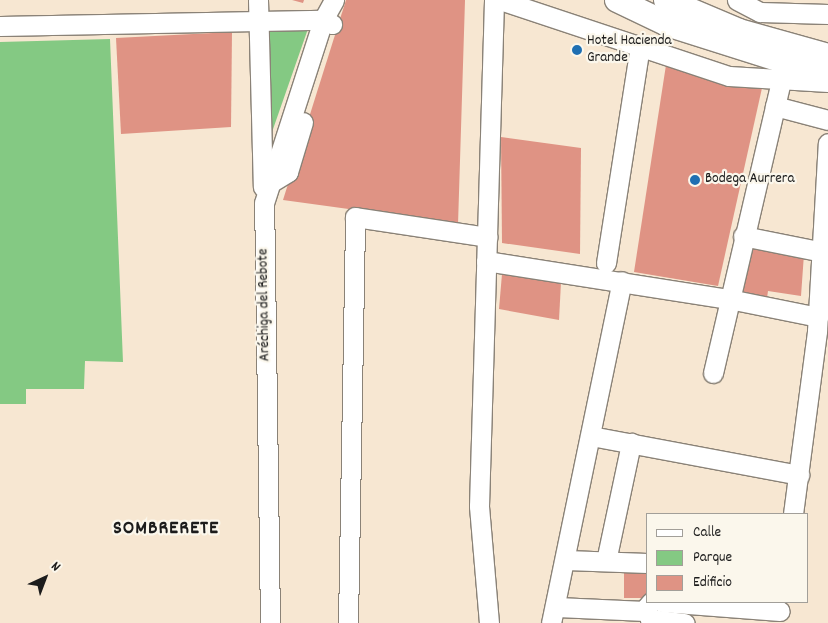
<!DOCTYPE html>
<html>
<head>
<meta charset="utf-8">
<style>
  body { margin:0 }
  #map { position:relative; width:828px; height:623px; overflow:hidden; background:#f7e7d2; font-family:Dekko,sans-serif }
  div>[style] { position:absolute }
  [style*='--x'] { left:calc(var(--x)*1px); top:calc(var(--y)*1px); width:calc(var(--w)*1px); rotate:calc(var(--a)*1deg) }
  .green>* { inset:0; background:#84c983 }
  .building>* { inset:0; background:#df9384 }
  .roads { filter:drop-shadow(1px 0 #8a8277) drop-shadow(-1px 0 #8a8277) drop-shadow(0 1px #8a8277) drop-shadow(0 -1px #8a8277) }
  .minor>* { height:19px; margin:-9.5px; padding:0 9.5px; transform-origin:9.5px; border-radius:9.5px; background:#fff }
  .major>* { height:24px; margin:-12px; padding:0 12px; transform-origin:12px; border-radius:12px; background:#fff }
  .dots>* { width:14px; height:14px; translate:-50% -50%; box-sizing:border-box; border:2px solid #fbf7ec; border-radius:50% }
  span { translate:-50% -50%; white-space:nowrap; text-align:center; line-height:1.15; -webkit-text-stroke:4.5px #fbf7ec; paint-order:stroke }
  .poi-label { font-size:15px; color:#1c1c1c }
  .left { translate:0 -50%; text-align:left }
  .street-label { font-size:15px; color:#1c1c1c }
  .district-label { font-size:20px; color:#1c1c1c; font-weight:700; letter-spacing:1px }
  .legend { position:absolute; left:646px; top:513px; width:162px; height:90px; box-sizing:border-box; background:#fbf7ec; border:1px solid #a29f99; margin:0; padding:6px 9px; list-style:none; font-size:15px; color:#1c1c1c }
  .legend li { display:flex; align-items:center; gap:10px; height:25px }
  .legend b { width:25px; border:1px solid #a29f99 }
  .north { position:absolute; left:20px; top:553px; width:50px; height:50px; -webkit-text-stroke:4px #fbf7ec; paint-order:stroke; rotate:43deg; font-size:14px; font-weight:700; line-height:20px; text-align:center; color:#1c1c1c }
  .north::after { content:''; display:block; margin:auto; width:18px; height:22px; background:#1c1c1c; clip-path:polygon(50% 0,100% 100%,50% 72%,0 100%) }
</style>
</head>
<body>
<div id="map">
  <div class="green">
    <div style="clip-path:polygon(310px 23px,264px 155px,261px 24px)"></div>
    <div style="clip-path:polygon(110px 39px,123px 362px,85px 361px,84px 389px,26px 389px,26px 404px,0 404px,0 42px)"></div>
  </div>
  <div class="building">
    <div style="clip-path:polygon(292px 0,304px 0,303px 3px)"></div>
    <div style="clip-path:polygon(346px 0,465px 0,458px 224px,283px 200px)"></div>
    <div style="clip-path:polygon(232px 32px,231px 127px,121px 134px,116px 38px)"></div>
    <div style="clip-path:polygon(666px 65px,762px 88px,718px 286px,634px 272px)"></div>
    <div style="clip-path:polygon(501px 137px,581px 148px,580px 254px,502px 243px)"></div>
    <div style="clip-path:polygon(744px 246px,804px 254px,801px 296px,768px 291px,767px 298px,736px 292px)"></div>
    <div style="clip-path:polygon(502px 274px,561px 282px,559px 320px,499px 309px)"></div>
    <div style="clip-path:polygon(624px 569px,647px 570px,647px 598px,624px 598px)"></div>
  </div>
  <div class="roads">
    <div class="minor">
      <div style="--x:258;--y:0;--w:187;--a:88.5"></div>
      <div style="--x:500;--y:0;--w:241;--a:18.4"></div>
      <div style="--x:729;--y:76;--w:99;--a:3.5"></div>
      <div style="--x:737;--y:0;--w:26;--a:28"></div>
      <div style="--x:760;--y:12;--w:68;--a:1.7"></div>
      <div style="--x:0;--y:26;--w:323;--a:-1.1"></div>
      <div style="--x:323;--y:20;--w:10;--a:24"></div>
      <div style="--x:775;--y:106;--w:55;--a:14.8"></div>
      <div style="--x:270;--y:183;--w:21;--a:-31"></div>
      <div style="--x:288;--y:172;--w:52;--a:-73.3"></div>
      <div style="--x:743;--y:236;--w:87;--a:11.3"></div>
      <div style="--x:486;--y:261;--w:246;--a:8.9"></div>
      <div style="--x:729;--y:299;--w:91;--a:11.4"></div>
      <div style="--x:606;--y:263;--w:220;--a:-81.1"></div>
      <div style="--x:713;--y:373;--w:300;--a:-76.9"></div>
      <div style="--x:591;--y:436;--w:212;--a:10.6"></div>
      <div style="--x:793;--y:514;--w:185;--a:-82.5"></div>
      <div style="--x:817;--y:331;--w:188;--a:-86.7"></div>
      <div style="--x:566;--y:560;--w:81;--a:2.1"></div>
      <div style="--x:606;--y:561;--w:121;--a:-78"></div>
      <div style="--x:651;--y:602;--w:8;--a:130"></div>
      <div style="--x:646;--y:608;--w:12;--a:70"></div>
      <div style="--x:650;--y:619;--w:35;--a:7"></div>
      <div style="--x:662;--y:602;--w:118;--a:4.4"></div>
      <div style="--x:557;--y:607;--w:88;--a:2.6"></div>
      <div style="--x:270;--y:623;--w:420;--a:-90.8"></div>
      <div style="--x:264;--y:203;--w:192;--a:-72.1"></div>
      <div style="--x:323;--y:20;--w:23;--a:-61"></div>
      <div style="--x:348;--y:623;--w:406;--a:-89"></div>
      <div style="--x:355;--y:217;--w:134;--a:8.6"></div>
      <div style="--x:489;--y:623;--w:117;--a:-94.9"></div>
      <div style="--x:479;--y:506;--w:506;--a:-88.3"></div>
      <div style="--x:551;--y:623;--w:349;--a:-78.3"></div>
    </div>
    <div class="major">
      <div style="--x:617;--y:0;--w:55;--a:25.6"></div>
      <div style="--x:667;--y:24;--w:169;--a:17.6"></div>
      <div style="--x:666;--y:0;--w:79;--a:23"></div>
      <div style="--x:739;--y:31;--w:92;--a:15.7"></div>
    </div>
  </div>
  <div class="dots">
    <div style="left:577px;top:50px;background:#1f6fb2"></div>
    <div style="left:695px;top:180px;background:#1f6fb2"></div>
  </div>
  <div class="poi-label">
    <span class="left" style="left:587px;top:50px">Hotel Hacienda<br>Grande</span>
    <span class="left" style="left:705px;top:180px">Bodega Aurrera</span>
  </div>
  <div class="street-label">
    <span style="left:265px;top:305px;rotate:-91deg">Aréchiga del Rebote</span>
  </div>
  <div class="district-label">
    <span style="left:166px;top:529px">SOMBRERETE</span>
  </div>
  <ul class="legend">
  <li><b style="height:6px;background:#fff"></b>Calle</li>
  <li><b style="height:14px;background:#84c983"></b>Parque</li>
  <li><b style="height:14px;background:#df9384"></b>Edificio</li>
  </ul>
  <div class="north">N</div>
</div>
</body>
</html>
